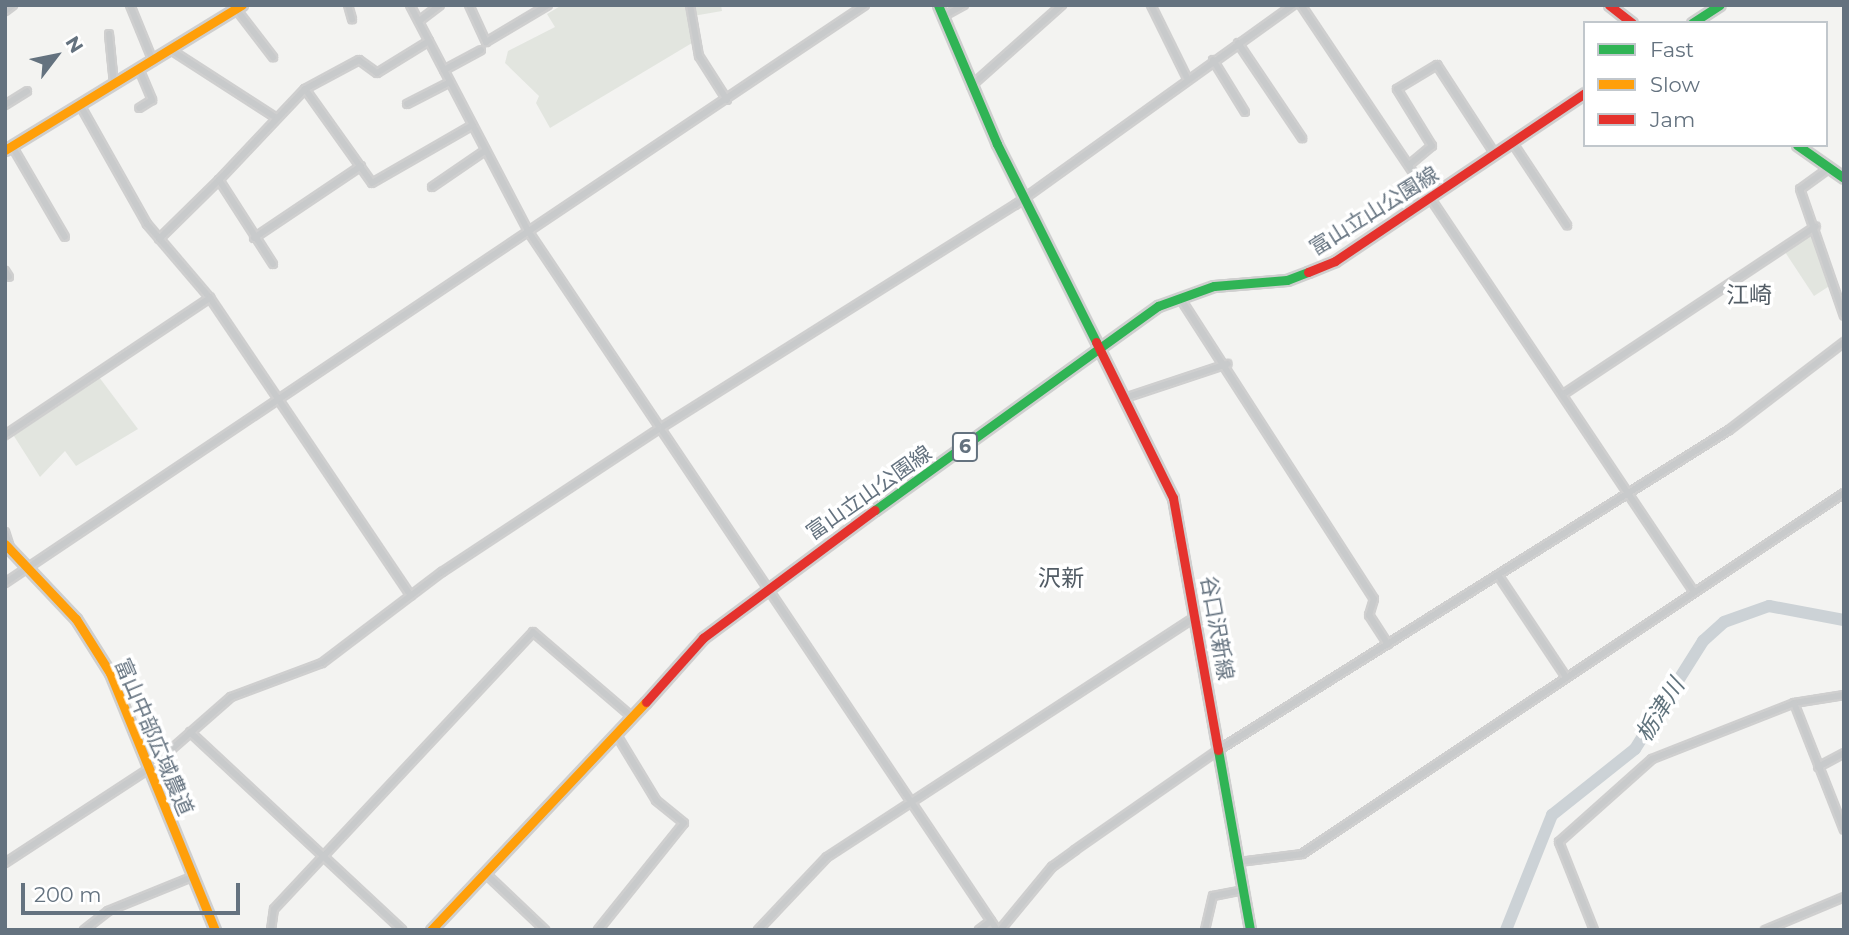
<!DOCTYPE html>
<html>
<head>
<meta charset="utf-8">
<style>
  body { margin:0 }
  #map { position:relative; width:1849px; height:935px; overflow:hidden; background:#f3f3f1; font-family:Montserrat,"Noto Sans JP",sans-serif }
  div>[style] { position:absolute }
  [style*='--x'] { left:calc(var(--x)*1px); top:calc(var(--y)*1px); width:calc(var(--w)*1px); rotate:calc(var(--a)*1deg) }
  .green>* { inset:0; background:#e2e5df }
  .river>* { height:12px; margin:-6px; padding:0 6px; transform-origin:6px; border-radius:6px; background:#ccd2d6 }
  .roads { filter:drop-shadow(2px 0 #cfcfcf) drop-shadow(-2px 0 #cfcfcf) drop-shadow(0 2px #cfcfcf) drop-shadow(0 -2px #cfcfcf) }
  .street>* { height:6px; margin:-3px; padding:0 3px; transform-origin:3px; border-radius:3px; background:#c8cacb }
  .fast>* { height:9px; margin:-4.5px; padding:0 4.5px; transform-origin:4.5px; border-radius:4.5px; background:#30b455 }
  .slow>* { height:9px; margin:-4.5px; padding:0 4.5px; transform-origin:4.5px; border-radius:4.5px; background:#ff9f0a }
  .jam>* { height:9px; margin:-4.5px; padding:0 4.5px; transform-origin:4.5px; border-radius:4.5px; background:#e5322d }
  span { translate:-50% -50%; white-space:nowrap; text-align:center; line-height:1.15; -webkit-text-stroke:7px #fff; paint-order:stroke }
  .shield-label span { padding:2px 5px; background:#fff; border:2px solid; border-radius:5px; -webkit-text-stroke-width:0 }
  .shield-label { font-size:19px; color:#64727f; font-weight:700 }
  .street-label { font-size:21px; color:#64727f }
  .neighbourhood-label { font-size:23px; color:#525c65 }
  .water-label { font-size:23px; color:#60737d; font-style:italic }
  .frame { position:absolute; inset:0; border:7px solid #64727f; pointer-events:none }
  .legend { position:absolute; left:1583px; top:21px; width:245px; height:126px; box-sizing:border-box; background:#fff; border:2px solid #c1c7cc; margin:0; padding:9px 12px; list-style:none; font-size:21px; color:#64727f }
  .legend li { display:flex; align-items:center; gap:14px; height:35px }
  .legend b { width:35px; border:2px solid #c1c7cc }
  .north { position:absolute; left:21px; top:21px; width:70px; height:70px; -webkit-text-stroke:5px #fff; paint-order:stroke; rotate:58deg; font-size:19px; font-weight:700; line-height:28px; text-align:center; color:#64727f }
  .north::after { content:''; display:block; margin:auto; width:24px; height:32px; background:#64727f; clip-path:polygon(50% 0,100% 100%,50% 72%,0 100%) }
  .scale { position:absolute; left:21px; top:883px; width:219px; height:32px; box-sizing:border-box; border:4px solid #64727f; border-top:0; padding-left:9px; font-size:21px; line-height:24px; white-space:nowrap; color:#64727f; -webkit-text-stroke:5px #fff; paint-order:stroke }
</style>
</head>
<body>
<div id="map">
  <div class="green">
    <div style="clip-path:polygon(562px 5px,721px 5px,722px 11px,693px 16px,697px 40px,550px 128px,536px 103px,539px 96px,505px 63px,508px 51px,555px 27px,547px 14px)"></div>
    <div style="clip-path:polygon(1815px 233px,1831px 285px,1814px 296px,1785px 252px)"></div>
    <div style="clip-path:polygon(99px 377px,138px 429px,76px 466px,65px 451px,40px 477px,12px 433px)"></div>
  </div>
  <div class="river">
    <div style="--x:1506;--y:930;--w:124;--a:-68.2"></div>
    <div style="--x:1552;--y:815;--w:106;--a:-38.5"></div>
    <div style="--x:1635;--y:749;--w:128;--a:-57.8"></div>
    <div style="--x:1703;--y:641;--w:28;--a:-42"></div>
    <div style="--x:1724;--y:622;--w:48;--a:-19.6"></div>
    <div style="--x:1769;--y:606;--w:76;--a:10.6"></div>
  </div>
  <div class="roads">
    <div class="street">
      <div style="--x:130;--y:5;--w:61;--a:67.7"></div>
      <div style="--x:348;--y:5;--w:15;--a:74"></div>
      <div style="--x:410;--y:5;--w:255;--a:62.4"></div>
      <div style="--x:528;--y:231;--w:842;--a:56.14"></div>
      <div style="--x:469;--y:5;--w:41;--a:65.3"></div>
      <div style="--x:486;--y:42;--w:72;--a:-30.8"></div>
      <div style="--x:690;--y:5;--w:52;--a:80"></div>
      <div style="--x:699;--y:56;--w:52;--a:57.5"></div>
      <div style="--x:1151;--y:5;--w:81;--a:63.7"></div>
      <div style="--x:1301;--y:5;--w:706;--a:56.2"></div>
      <div style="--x:236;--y:9;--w:61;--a:52.4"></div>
      <div style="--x:5;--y:11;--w:10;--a:-37"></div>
      <div style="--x:942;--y:17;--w:25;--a:-29"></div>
      <div style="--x:419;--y:21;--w:26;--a:-37"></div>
      <div style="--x:109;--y:34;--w:50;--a:84.3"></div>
      <div style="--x:429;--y:41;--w:61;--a:148.4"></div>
      <div style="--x:377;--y:73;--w:22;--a:-144"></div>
      <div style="--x:359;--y:60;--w:61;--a:151.8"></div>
      <div style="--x:305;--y:89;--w:115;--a:54.5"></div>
      <div style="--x:372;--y:183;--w:116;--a:-29.9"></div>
      <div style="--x:1238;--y:43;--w:115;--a:56"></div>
      <div style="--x:171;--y:50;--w:124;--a:32.8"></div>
      <div style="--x:1213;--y:60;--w:61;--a:58.4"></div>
      <div style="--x:139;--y:69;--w:34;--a:67"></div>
      <div style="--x:152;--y:100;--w:15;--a:148"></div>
      <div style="--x:444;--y:70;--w:42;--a:-28.4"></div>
      <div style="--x:971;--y:86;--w:122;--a:-41.7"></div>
      <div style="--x:407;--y:104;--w:48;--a:-27.1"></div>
      <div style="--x:5;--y:105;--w:26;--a:-32"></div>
      <div style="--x:80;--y:105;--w:137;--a:60.6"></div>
      <div style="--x:147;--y:224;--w:97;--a:49.6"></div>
      <div style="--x:210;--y:298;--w:359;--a:56"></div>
      <div style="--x:1512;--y:142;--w:100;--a:56.5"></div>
      <div style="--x:12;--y:146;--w:105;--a:59.8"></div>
      <div style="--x:1409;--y:165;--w:30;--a:-40"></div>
      <div style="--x:1432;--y:146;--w:67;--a:-121.6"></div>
      <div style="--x:1397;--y:89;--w:47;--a:-31"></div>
      <div style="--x:1437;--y:65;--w:106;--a:56.9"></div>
      <div style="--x:1828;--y:169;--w:34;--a:144"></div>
      <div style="--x:1800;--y:189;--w:134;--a:70.9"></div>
      <div style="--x:432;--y:187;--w:65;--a:-34.4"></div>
      <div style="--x:254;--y:238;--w:129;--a:-33.9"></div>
      <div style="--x:159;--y:239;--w:84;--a:-44.5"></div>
      <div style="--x:273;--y:264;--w:100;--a:-122.7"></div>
      <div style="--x:219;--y:180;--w:125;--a:-46.6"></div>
      <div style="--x:5;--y:271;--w:7;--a:56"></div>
      <div style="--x:1180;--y:298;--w:358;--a:57.2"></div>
      <div style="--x:1374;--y:599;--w:17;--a:107"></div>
      <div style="--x:1369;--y:615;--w:35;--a:57"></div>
      <div style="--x:1565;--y:393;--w:301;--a:-33.6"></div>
      <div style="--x:1125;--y:398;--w:108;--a:-18.4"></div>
      <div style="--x:5;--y:435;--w:247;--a:-33.8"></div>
      <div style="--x:5;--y:532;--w:19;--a:72"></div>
      <div style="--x:1498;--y:575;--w:123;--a:56.3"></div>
      <div style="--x:5;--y:583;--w:1036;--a:-33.9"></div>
      <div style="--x:1794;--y:703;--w:51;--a:-9.1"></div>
      <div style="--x:190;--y:732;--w:290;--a:43"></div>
      <div style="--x:1818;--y:767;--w:30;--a:-28"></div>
      <div style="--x:1239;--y:862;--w:64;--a:-7.2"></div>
      <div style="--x:1302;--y:854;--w:651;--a:-33.67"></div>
      <div style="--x:5;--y:863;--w:173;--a:-33.2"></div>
      <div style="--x:150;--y:768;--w:108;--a:-41.2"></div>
      <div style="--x:231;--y:697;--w:97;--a:-20.5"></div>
      <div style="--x:322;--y:663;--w:151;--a:-37.2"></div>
      <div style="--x:442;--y:572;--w:263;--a:-33.4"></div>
      <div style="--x:662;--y:427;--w:417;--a:-32.2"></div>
      <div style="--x:1015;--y:205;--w:342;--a:-35.7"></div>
      <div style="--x:485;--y:873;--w:83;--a:43.5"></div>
      <div style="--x:84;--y:930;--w:31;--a:-38"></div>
      <div style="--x:108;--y:911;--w:93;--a:-22.1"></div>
      <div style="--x:271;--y:930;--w:21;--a:-82"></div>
      <div style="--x:274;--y:909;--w:379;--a:-46.9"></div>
      <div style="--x:533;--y:632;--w:129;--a:40.6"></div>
      <div style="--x:598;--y:930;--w:137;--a:-51.2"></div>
      <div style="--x:684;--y:823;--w:36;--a:-141"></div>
      <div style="--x:656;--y:800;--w:77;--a:-121.2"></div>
      <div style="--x:758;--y:930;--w:100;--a:-46.6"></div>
      <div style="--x:827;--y:857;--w:439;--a:-33.1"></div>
      <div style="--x:979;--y:930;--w:15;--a:-37"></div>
      <div style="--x:1000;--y:930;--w:82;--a:-50.5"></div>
      <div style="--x:1052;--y:867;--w:29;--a:-36"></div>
      <div style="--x:1075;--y:850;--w:177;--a:-34.9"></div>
      <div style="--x:1220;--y:749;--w:601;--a:-32.08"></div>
      <div style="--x:1729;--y:430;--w:145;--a:-37.4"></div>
      <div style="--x:1205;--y:930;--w:35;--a:-77"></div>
      <div style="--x:1213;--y:896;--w:32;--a:-11"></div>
      <div style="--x:1594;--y:930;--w:95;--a:-111.7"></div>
      <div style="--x:1559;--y:842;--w:125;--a:-41.7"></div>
      <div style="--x:1652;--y:759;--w:153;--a:-21.5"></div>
      <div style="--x:1794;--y:703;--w:136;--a:68.5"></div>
      <div style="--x:1765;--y:930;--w:86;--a:-22.7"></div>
    </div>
    <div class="fast">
      <div style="--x:938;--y:5;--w:151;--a:67"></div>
      <div style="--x:997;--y:144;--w:221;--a:63.4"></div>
      <div style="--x:1692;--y:23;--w:33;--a:-33"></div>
      <div style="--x:1797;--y:145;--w:57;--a:35.1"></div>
      <div style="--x:875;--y:510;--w:349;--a:-35.8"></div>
      <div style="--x:1158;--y:306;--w:59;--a:-19.7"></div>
      <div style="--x:1214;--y:286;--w:73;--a:-4.7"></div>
      <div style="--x:1287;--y:280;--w:22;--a:-21"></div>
      <div style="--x:1218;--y:750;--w:183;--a:79.9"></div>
    </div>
    <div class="slow">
      <div style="--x:5;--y:150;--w:278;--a:-31.5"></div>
      <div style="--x:5;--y:544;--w:103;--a:46.6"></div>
      <div style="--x:76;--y:619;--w:64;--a:57.8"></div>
      <div style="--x:110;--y:673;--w:278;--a:67.8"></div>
      <div style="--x:431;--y:930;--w:313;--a:-46.7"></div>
    </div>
    <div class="jam">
      <div style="--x:1609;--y:5;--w:29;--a:38"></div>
      <div style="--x:1308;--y:272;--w:29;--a:-22"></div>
      <div style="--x:1335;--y:261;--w:301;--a:-33.9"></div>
      <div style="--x:1096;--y:342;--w:174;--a:63.7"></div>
      <div style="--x:1173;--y:498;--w:256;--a:79.9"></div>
      <div style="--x:646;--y:702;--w:86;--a:-48.3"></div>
      <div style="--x:703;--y:638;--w:214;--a:-36.7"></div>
    </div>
  </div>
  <div class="shield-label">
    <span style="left:965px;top:447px">6</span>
  </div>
  <div class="street-label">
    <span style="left:1374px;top:211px;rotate:-32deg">富山立山公園線</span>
    <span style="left:869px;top:493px;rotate:-35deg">富山立山公園線</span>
    <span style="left:1217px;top:628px;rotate:80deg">谷口沢新線</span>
    <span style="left:154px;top:737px;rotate:67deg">富山中部広域農道</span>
  </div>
  <div class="neighbourhood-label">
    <span style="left:1749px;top:295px">江崎</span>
    <span style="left:1061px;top:578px">沢新</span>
  </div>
  <div class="water-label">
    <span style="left:1660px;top:710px;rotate:-58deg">栃津川</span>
  </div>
  <div class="frame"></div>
  <ul class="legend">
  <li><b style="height:9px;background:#30b455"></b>Fast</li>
  <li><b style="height:9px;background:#ff9f0a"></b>Slow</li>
  <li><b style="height:9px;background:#e5322d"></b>Jam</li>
  </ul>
  <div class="north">N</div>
  <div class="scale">200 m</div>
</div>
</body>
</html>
